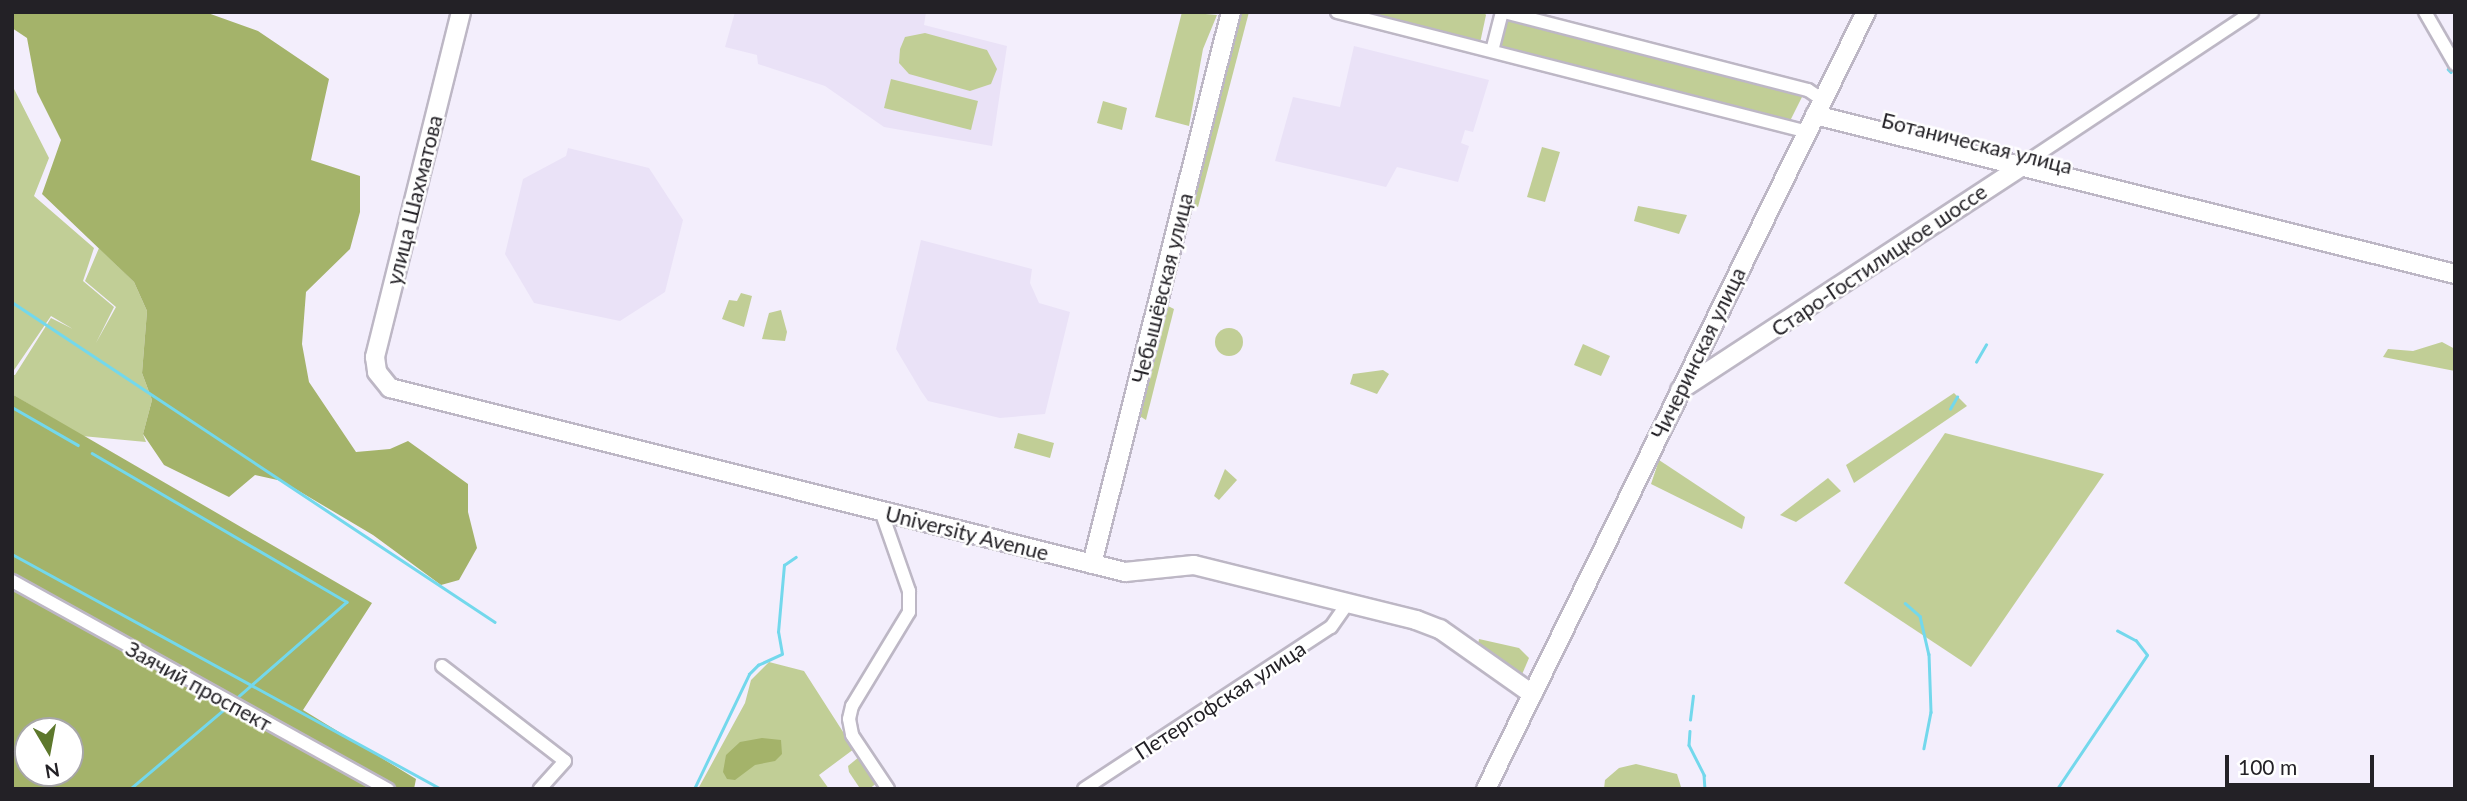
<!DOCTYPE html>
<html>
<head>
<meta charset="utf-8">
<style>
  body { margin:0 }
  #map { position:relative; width:2467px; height:801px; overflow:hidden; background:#f3eefc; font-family:Lato,sans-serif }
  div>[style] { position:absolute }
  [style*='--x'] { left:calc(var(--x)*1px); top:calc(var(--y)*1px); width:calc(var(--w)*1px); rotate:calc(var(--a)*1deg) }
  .built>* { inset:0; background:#eae2f7 }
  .green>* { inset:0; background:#c1ce96 }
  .round { border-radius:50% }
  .forest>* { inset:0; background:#a4b36a }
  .stream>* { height:2.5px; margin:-1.25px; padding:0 1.25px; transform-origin:1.25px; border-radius:1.25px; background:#73d8ec }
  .roads { filter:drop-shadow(2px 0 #bdb7c5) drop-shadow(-2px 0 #bdb7c5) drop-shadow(0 2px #bdb7c5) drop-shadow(0 -2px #bdb7c5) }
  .street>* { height:12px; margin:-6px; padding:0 6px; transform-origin:6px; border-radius:6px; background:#fff }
  .secondary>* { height:18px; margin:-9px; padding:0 9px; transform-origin:9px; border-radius:9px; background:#fff }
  span { translate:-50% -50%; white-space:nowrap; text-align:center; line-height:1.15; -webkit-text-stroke:5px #fff; paint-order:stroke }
  .street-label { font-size:21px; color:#232126 }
  .frame { position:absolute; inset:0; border:14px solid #232126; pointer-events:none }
  .north { position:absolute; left:14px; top:717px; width:70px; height:70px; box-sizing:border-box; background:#fff; border:2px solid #a7a6a8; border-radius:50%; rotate:170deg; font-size:19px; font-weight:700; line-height:28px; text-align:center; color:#232126 }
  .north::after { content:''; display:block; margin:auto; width:24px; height:32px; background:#5d782c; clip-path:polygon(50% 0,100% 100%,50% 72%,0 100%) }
  .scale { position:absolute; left:2225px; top:755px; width:149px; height:32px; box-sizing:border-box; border:4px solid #232126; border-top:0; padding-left:9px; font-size:21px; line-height:24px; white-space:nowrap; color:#232126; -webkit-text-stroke:5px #fff; paint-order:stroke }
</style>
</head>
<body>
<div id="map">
  <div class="built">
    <div style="clip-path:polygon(735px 12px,926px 12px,924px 25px,1007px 46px,992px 146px,884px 127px,825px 86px,758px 64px,757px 55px,725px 47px)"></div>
    <div style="clip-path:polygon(1354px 46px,1489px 80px,1473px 132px,1465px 130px,1461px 143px,1469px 146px,1458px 182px,1397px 167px,1386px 187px,1275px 161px,1293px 97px,1340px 107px)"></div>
    <div style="clip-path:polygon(568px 148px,649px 168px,683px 220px,665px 292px,620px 321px,534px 303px,505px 254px,523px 179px,566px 156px)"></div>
    <div style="clip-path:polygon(921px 240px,1032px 269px,1030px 283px,1039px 303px,1070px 312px,1045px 414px,1000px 418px,928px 401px,921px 391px,896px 349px)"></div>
  </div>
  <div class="green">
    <div style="clip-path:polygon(1182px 12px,1217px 15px,1203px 49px,1189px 126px,1155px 117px)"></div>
    <div style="clip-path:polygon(1239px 12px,1249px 12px,1198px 207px,1191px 205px)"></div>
    <div style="clip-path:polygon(1359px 12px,1484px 12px,1486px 15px,1480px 43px)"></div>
    <div style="clip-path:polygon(1512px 19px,1804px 93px,1790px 121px,1504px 49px,1500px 42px,1504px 24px)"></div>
    <div style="clip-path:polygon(925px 33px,987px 50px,997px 69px,991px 84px,970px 91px,909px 74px,899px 63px,900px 49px,905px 37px)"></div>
    <div style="clip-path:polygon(891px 79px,978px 101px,971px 130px,884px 108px)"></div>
    <div style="clip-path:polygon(12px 85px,49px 158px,34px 196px,94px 248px,83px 281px,114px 307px,96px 343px,116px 307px,85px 281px,99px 248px,134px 282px,147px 311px,142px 373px,152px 400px,143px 434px,146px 442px,82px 436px,12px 394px,12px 375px,15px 375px,51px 318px,73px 329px,51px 316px,12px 373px)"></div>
    <div style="clip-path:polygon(1103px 101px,1127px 108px,1122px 130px,1097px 123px)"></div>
    <div style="clip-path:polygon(1542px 147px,1560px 152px,1545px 202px,1527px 197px)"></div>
    <div style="clip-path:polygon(1638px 206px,1687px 215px,1679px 234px,1634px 221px)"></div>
    <div style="clip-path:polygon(741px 293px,752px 296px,744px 327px,722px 319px,729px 300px,737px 301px)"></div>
    <div style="clip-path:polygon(1168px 306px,1174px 309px,1146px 420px,1138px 415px)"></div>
    <div style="clip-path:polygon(781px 310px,787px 332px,785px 341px,762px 339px,769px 313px)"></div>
    <div class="round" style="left:1215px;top:328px;width:28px;height:28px"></div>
    <div style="clip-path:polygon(2442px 342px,2455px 349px,2455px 371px,2383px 357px,2388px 349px,2413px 351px)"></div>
    <div style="clip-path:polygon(1583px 344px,1610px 356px,1601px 376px,1574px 365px)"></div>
    <div style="clip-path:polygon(1383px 370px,1389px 374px,1377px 394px,1350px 384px,1353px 374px)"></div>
    <div style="clip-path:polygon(1954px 393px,1967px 406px,1854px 483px,1846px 465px)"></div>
    <div style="clip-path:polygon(1018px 433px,1054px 443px,1050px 458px,1014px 448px)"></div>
    <div style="clip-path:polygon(1945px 433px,2104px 474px,1971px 667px,1844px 583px)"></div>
    <div style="clip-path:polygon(1659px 460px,1745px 517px,1742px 529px,1651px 484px)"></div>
    <div style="clip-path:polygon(1225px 469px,1237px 480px,1219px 500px,1214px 496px)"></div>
    <div style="clip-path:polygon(1828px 478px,1841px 491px,1796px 522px,1780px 515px)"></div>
    <div style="clip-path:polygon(1479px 639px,1519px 648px,1529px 658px,1520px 679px,1477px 649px)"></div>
    <div style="clip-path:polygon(769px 662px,804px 671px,854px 749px,819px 775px,829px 789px,698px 789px,745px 703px,751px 680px)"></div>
    <div style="clip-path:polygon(859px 757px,877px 783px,869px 789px,859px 787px,849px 772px,848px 766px)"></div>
    <div style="clip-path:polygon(1636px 764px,1677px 774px,1681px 787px,1697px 789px,1604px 789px,1605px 780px,1619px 768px)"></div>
  </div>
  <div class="forest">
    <div style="clip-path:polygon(12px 12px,205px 12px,258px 31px,329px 79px,311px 160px,360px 176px,360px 212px,350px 249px,306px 292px,302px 344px,309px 382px,356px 452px,390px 449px,408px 441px,468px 484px,468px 512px,477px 548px,459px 580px,441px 585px,373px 535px,282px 481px,255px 475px,229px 497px,164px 465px,143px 434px,152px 400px,142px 373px,147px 311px,134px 282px,42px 194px,61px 140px,37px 92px,27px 38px,12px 28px)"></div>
    <div style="clip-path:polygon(evenodd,12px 394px,372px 603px,303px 710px,416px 779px,414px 789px,12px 789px,12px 394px,28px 731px,70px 731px,70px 773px,28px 773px,28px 731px)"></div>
    <div style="clip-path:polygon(762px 738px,781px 740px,782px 754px,775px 761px,755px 765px,735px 780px,727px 779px,723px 772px,726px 755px,740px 742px)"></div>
  </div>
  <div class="stream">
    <div style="--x:2448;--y:69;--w:4;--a:45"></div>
    <div style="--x:12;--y:302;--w:579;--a:33.53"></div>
    <div style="--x:1976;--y:362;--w:20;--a:-60"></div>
    <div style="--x:12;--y:407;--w:76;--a:29.9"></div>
    <div style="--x:1950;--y:409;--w:14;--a:-60"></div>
    <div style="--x:92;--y:453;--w:295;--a:30.3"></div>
    <div style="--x:347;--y:602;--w:150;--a:138.8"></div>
    <div style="--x:12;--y:554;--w:490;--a:28.7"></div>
    <div style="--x:1905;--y:603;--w:20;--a:41"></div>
    <div style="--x:1920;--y:616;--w:39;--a:77"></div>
    <div style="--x:1929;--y:654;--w:58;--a:88"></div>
    <div style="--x:1931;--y:712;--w:37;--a:101"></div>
    <div style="--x:1690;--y:720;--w:24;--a:-83"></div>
    <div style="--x:1690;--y:731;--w:14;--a:94"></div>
    <div style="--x:1689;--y:745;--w:34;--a:63"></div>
    <div style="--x:1704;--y:775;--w:14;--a:86"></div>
    <div style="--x:130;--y:789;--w:130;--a:-40.3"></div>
    <div style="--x:694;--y:789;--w:127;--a:-64.4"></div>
    <div style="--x:749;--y:674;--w:13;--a:-45"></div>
    <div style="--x:758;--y:665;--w:26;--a:-25"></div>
    <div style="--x:782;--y:654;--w:22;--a:-100"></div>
    <div style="--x:778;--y:632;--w:67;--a:-84.9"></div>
    <div style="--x:784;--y:565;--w:14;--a:-34"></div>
    <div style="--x:2057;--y:789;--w:161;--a:-56.1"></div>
    <div style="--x:2147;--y:655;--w:18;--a:-128"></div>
    <div style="--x:2136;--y:641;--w:21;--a:-152"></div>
  </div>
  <div class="roads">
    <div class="street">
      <div style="--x:1337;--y:12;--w:485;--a:14.3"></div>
      <div style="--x:1504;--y:12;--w:314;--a:14.4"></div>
      <div style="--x:1808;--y:90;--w:18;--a:34"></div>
      <div style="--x:2425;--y:12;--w:60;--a:60"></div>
      <div style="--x:1492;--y:51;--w:40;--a:-75.6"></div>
      <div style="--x:2034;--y:157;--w:262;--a:-33.6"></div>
      <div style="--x:881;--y:511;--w:85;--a:70.7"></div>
      <div style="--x:909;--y:591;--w:21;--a:90"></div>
      <div style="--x:909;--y:612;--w:110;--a:121.2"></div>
      <div style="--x:852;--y:706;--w:13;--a:103"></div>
      <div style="--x:849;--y:719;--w:16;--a:79"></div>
      <div style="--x:852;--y:735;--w:65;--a:56.3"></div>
      <div style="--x:12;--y:581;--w:430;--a:29"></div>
      <div style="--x:442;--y:666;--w:155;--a:37.7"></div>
      <div style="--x:565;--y:761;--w:38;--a:132"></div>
      <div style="--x:1084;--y:789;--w:295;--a:-33.3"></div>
      <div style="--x:1331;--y:627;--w:29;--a:-55"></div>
    </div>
    <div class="secondary">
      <div style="--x:461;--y:12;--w:356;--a:104"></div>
      <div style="--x:375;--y:357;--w:15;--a:82"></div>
      <div style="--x:377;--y:372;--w:21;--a:51"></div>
      <div style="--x:390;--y:388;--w:758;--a:14.05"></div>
      <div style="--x:1125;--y:572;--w:69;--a:-5.8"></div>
      <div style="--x:1194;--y:565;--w:229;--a:13.9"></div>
      <div style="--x:1416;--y:620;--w:26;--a:21"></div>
      <div style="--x:1440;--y:629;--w:113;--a:35.2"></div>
      <div style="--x:1815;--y:115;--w:659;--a:13.95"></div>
      <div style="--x:1680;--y:390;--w:416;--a:-33.2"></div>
      <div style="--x:1092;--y:564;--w:569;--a:-75.87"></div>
      <div style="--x:1486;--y:789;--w:865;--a:-63.94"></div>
    </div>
  </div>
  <div class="street-label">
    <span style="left:1977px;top:143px;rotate:14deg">Ботаническая улица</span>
    <span style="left:414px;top:200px;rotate:-76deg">улица Шахматова</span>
    <span style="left:1879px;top:260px;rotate:-34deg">Старо-Гостилицкое шоссе</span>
    <span style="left:1162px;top:288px;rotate:-76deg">Чебышёвская улица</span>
    <span style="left:1698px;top:353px;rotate:-64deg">Чичеринская улица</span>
    <span style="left:967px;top:533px;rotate:14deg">University Avenue</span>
    <span style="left:199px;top:686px;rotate:29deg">Заячий проспект</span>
    <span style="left:1220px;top:700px;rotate:-33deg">Петергофская улица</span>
  </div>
  <div class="frame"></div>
  <div class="north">N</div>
  <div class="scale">100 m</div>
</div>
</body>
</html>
